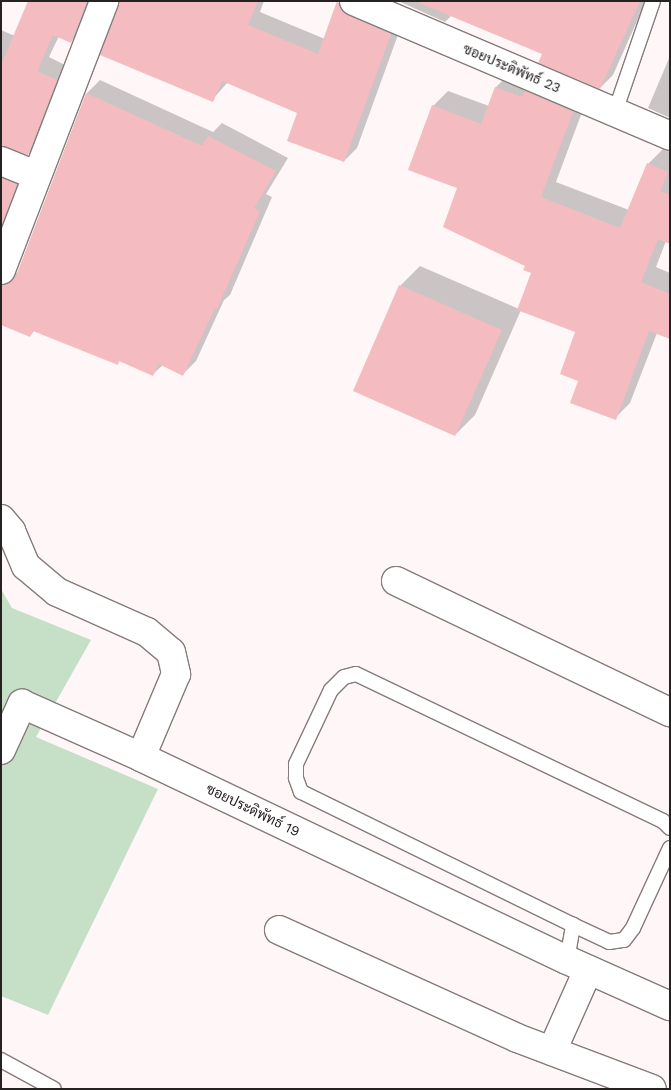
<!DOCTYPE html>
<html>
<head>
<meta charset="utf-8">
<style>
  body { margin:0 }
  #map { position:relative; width:671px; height:1090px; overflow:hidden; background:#fef6f7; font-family:"Work Sans",Sarabun,sans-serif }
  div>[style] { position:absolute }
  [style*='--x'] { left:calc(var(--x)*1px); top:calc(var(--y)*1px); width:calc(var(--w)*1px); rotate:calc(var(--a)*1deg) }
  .green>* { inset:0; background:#c6e0c8 }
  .shadow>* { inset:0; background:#0003 }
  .building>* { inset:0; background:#f4bcc0 }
  .roads { filter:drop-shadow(1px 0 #867b7b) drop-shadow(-1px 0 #867b7b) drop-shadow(0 1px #867b7b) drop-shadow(0 -1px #867b7b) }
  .service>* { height:14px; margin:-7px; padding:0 7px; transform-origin:7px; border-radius:7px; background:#fff }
  .minor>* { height:28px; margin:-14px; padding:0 14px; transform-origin:14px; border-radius:14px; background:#fff }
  span { translate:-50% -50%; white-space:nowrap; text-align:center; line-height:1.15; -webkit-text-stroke:4.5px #fff; paint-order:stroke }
  .street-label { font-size:14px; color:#272222 }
  .frame { position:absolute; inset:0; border:2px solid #272222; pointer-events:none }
</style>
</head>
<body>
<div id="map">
  <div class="green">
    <div style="clip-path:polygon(1px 589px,12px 608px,91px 640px,36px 737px,158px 789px,48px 1015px,1px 996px)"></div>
  </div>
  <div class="shadow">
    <div style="clip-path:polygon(29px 1px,94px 1px,84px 28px,71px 41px,59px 36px,49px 57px,69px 67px,41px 141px,28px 154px,1px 145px,1px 30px,15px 36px)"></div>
    <div style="clip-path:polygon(120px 1px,264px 1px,260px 12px,325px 39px,339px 1px,362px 1px,403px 21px,357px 148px,344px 161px,298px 112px,228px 82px,212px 100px)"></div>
    <div style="clip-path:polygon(398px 1px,646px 1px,613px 75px,600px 88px,543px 54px,451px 16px,445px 22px)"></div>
    <div style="clip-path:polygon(670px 56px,670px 118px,648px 108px)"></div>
    <div style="clip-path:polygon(511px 72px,588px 96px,556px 182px,629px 210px,648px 164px,663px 149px,670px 152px,670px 243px,666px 241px,656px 267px,670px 273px,670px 338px,657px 333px,630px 403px,615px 418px,580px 380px,577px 332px,521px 310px,475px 415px,455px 435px,400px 286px,420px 266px,519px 309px,533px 272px,459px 188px,433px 106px,448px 91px,489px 106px,496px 87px)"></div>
    <div style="clip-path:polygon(100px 80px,213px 132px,222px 123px,288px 158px,266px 194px,272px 197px,230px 295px,224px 300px,196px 361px,183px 374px,163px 365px,153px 374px,120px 360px,118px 363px,35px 330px,30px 336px,1px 324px,1px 266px,8px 272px,18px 273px,87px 93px)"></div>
    <div style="clip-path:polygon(1px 157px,29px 171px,1px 244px)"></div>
  </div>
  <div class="building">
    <div style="clip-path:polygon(28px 1px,87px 1px,71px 43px,53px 35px,37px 71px,57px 80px,28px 155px,1px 146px,1px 65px)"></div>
    <div style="clip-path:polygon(119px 1px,258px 1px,248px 25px,318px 54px,337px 1px,341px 10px,347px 15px,391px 34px,344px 162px,287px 141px,297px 113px,222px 81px,213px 102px,100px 55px)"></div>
    <div style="clip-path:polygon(415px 1px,640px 1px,600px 89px,538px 63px,542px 54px)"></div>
    <div style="clip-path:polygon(495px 87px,522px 97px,525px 91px,573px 112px,541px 197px,620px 228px,647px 163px,668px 172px,660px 191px,670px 195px,670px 244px,658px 239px,641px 282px,670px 294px,670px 339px,649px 331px,616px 420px,570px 403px,578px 381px,560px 374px,575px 332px,517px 310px,531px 273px,523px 270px,525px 266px,443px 227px,457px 188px,408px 170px,432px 105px,481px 124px)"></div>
    <div style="clip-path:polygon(86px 93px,202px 146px,208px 136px,276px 171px,254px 208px,260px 211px,217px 309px,215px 308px,183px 376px,159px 364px,153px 376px,119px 361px,118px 365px,33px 331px,30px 337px,1px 325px,1px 285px,10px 282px,16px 276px)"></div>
    <div style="clip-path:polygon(1px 178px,17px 184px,1px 226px)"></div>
    <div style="clip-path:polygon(399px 285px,502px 330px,455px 436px,353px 391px)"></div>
  </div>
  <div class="roads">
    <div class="service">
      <div style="--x:615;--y:112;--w:117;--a:-71.1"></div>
      <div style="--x:573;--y:925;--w:40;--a:25"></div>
      <div style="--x:609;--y:942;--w:15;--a:-8"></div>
      <div style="--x:624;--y:940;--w:15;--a:-53"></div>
      <div style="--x:633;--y:928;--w:88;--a:-65.2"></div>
      <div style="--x:567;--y:960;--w:36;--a:-80"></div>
      <div style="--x:573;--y:925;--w:303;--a:-153.9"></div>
      <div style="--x:301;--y:792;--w:15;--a:-110"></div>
      <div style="--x:296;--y:778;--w:14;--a:-90"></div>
      <div style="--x:296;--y:764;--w:82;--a:-64.7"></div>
      <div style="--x:331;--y:690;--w:18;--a:-45"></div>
      <div style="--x:344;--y:677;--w:12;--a:-14"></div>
      <div style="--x:356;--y:674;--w:340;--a:25.6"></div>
      <div style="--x:663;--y:821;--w:10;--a:45"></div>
      <div style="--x:1;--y:1060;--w:60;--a:28.7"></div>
    </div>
    <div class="minor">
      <div style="--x:354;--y:1;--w:344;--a:23.1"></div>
      <div style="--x:1;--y:161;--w:38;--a:22"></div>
      <div style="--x:1;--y:270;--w:288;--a:-69"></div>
      <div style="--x:1;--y:519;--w:16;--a:50"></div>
      <div style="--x:11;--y:531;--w:38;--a:67"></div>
      <div style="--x:26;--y:566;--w:40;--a:40"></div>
      <div style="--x:57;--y:592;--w:98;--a:24"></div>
      <div style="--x:147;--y:632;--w:31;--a:40"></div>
      <div style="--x:171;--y:652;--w:23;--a:77"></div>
      <div style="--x:176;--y:674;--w:90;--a:112.9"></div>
      <div style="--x:141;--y:757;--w:472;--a:25.5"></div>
      <div style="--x:567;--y:960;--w:113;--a:24.1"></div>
      <div style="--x:396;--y:581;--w:304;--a:25.6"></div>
      <div style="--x:1;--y:750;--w:51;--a:-65.5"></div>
      <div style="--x:22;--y:704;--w:130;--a:24"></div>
      <div style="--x:279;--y:930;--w:261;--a:24.4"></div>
      <div style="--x:517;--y:1038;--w:144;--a:20.7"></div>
      <div style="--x:552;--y:1051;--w:89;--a:-66"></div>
    </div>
  </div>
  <div class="street-label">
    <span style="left:512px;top:68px;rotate:23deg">ซอยประดิพัทธ์ 23</span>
    <span style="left:253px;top:810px;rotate:26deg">ซอยประดิพัทธ์ 19</span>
  </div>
  <div class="frame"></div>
</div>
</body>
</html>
